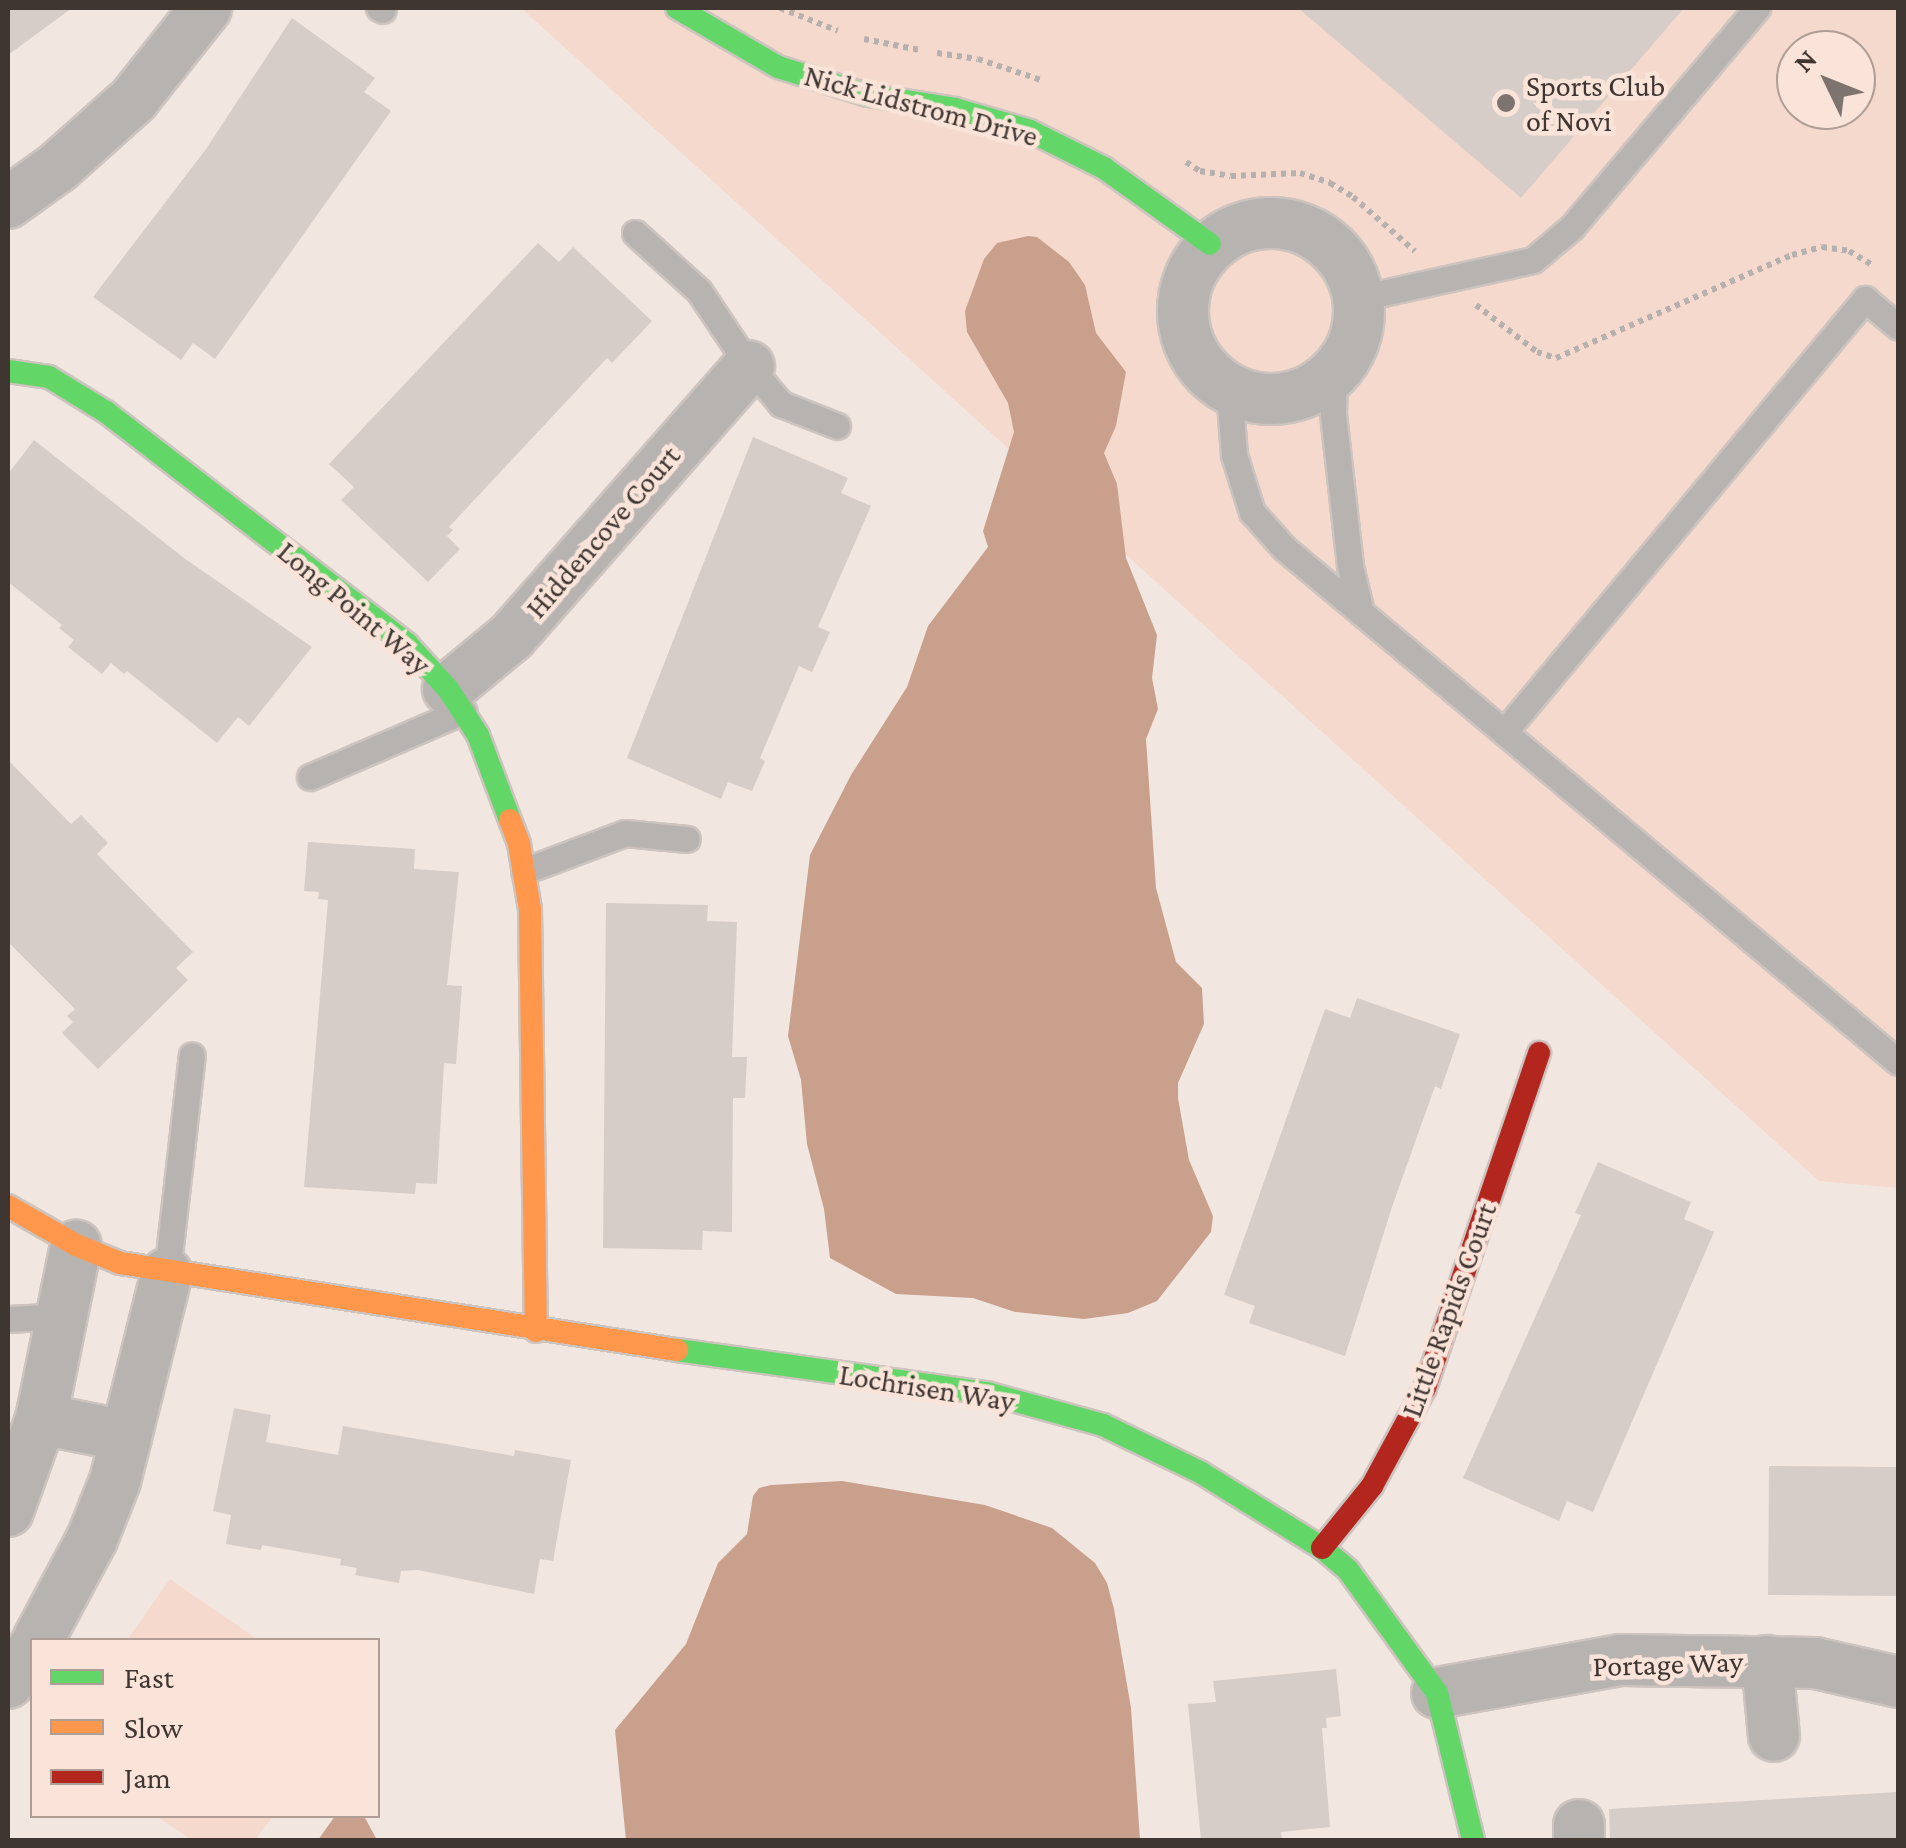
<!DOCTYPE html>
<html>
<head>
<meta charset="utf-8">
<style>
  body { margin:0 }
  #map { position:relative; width:1906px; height:1848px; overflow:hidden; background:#f2e6e0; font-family:"Crimson Pro",serif }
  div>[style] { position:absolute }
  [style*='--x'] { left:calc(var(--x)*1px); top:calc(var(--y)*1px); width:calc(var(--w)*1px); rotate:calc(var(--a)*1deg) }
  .green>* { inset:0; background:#f5d9cc }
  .water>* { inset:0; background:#c9a08c }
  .building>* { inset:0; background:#d7cdc8 }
  .path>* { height:6px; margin-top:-3px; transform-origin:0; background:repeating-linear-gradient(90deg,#b6b0ae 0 5px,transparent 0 10px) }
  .roads { filter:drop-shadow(2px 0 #cdc4bf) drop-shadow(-2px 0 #cdc4bf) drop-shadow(0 2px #cdc4bf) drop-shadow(0 -2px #cdc4bf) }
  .lane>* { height:25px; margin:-12.5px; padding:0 12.5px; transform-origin:12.5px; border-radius:12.5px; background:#b7b3b1 }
  .street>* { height:50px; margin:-25px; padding:0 25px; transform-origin:25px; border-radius:25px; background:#b7b3b1 }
  .street>.ring { margin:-25px; padding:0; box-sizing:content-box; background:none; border:50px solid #b7b3b1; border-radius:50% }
  .fast>* { height:22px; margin:-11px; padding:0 11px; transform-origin:11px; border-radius:11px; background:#63d668 }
  .slow>* { height:22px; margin:-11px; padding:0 11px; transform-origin:11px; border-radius:11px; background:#ff974d }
  .jam>* { height:22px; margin:-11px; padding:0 11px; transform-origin:11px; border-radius:11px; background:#b3261e }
  .dots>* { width:28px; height:28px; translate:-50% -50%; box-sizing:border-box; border:5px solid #fae3d8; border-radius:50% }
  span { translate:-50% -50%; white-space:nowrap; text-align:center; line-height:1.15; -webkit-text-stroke:9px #fae3d8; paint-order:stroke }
  .poi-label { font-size:30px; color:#3f3632 }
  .left { translate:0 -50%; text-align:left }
  .street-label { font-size:30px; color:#3f3632 }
  .frame { position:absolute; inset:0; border:10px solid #3f3632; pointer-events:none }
  .legend { position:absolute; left:30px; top:1638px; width:350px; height:180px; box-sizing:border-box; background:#fae3d8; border:2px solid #af9e96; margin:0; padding:12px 18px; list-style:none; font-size:30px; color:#3f3632 }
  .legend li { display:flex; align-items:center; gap:20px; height:50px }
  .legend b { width:50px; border:2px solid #af9e96 }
  .north { position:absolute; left:1776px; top:30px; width:100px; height:100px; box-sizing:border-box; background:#fae3d8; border:2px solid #af9e96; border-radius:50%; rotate:313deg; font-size:28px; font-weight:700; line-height:40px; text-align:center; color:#3f3632 }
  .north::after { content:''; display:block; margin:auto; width:35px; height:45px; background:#7e746f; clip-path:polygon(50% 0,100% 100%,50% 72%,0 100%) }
</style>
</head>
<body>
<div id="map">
  <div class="green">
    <div style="clip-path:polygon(evenodd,521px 8px,1898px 8px,1898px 1188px,1819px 1181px,521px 8px,1796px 50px,1856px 50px,1856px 110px,1796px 110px,1796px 50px)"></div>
    <div style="clip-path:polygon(170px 1579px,258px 1640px,127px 1640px)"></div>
    <div style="clip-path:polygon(156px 1816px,273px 1816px,255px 1840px,192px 1840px)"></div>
  </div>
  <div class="water">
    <div style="clip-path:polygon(1028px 236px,1037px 237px,1069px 262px,1085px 285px,1096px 333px,1126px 372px,1116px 426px,1104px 453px,1117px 484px,1126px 558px,1157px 635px,1152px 678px,1158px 709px,1146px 739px,1156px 888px,1176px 962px,1202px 988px,1204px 1024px,1178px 1083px,1178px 1098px,1189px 1160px,1213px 1216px,1211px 1232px,1157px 1301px,1128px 1313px,1084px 1319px,1015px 1312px,973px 1298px,896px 1294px,830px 1258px,824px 1209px,807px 1144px,801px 1080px,788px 1036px,810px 855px,851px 775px,907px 687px,928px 626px,988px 547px,983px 531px,1014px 432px,1008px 403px,967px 332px,965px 311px,984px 259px,997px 243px)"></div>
    <div style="clip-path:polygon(842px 1481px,985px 1505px,1052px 1528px,1095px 1563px,1107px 1583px,1114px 1609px,1131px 1708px,1140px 1840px,626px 1840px,615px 1730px,686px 1644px,718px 1563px,747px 1534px,753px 1496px,759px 1488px,771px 1485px)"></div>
    <div style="clip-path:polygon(335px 1816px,364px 1816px,377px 1840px,318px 1840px)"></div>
  </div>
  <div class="building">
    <div style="clip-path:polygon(8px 8px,72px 8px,8px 55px)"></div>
    <div style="clip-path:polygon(1298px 8px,1684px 8px,1521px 198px)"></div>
    <div style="clip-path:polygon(292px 18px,375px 78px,364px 92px,391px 111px,215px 359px,193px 343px,181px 360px,93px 297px,206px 149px)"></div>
    <div style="clip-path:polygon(538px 243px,559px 262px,573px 247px,652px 321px,612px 363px,607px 358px,449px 527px,453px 530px,447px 536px,460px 549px,428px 582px,341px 500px,354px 487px,329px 464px)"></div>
    <div style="clip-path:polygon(753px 437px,848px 478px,841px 493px,871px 506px,818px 627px,830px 632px,812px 672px,799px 666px,760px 758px,765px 761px,752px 791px,728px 782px,721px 799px,627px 758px)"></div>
    <div style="clip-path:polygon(34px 440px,184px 558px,312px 647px,249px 726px,238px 717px,217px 743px,127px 671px,124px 674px,111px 663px,102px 674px,68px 647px,74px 640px,59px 628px,62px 625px,8px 582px,8px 474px)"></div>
    <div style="clip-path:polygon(8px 760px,71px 824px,81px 815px,108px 843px,97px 854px,193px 952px,176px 968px,188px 980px,98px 1069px,62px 1033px,73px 1022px,67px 1016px,75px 1009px,8px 942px)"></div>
    <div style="clip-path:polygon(308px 842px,415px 849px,414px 869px,459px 872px,447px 985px,462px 986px,456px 1064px,444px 1063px,437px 1184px,416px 1183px,415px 1194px,304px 1187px,328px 900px,318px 899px,319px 892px,304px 891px)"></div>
    <div style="clip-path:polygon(606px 903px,708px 905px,707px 921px,737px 922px,732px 1057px,747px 1057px,745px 1098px,733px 1098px,732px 1232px,703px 1231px,702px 1250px,603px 1248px)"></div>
    <div style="clip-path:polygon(1357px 998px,1460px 1034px,1441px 1089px,1435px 1086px,1392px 1207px,1345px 1356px,1249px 1323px,1255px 1306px,1224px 1295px,1325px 1009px,1350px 1018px)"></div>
    <div style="clip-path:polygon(1598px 1162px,1691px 1202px,1684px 1219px,1714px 1232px,1593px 1512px,1567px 1501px,1559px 1521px,1463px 1478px,1581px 1215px,1575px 1213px)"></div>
    <div style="clip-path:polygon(234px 1408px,271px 1415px,266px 1442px,338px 1455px,343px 1426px,514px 1456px,515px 1450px,571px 1460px,553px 1561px,540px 1559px,534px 1594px,418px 1570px,401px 1571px,399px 1583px,355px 1575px,357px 1568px,340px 1565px,341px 1559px,262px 1545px,261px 1550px,226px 1544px,231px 1515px,213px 1511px)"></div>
    <div style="clip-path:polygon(1769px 1466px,1898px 1467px,1898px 1596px,1768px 1595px)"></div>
    <div style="clip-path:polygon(1336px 1669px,1341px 1716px,1326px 1718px,1327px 1728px,1322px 1728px,1330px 1827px,1281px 1832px,1282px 1840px,1201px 1840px,1188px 1704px,1216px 1702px,1213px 1681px)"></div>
    <div style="clip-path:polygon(1898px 1792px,1898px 1840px,1610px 1840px,1609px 1809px)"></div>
  </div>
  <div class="path">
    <div style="--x:780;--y:8;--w:62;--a:21.6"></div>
    <div style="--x:864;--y:39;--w:57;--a:11.1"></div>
    <div style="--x:937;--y:53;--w:41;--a:8.3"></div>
    <div style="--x:978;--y:59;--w:66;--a:18.4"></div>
    <div style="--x:1186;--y:162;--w:17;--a:33"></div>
    <div style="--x:1200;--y:171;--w:31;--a:9"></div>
    <div style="--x:1231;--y:176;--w:69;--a:-2.5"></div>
    <div style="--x:1300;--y:173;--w:32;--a:18"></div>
    <div style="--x:1330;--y:183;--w:27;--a:31"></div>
    <div style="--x:1353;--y:197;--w:82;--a:41.1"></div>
    <div style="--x:1476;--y:305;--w:77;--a:37.6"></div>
    <div style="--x:1537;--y:352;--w:20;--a:18"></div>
    <div style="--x:1556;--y:358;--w:257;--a:-23.6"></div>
    <div style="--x:1792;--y:255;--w:31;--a:-15"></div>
    <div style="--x:1822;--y:247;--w:27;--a:8"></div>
    <div style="--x:1849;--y:251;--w:26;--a:31"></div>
  </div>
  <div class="roads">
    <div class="lane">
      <div style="--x:379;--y:8;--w:4;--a:27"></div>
      <div style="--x:635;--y:233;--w:86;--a:42.2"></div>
      <div style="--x:699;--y:291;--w:90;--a:56.3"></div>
      <div style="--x:749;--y:366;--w:50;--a:49.9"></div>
      <div style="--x:781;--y:404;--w:60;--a:21.4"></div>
      <div style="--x:1360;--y:298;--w:177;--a:-12.4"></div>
      <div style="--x:1533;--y:260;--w:51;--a:-40.2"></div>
      <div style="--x:1572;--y:227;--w:287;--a:-49.8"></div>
      <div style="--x:1334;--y:374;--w:40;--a:91.4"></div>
      <div style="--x:1333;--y:414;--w:153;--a:83.6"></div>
      <div style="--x:1350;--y:566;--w:47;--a:76.6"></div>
      <div style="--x:1229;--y:390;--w:65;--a:85.6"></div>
      <div style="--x:1234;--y:455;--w:60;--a:72.5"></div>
      <div style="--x:1252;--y:512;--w:48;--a:48.4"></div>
      <div style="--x:1284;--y:548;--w:801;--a:39.93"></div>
      <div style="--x:1504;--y:732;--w:564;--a:-50.18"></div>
      <div style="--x:1865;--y:299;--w:43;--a:40.3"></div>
      <div style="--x:310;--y:777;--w:167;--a:-23.3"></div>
      <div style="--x:524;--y:871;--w:108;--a:-20.6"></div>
      <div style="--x:625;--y:833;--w:62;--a:5.5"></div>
      <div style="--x:167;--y:1273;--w:219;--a:-83.5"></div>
      <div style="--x:8;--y:1319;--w:57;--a:-3"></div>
    </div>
    <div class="street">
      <div style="--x:8;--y:203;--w:62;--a:-35.8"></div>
      <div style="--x:58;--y:167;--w:102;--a:-41.8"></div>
      <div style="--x:134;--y:99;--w:116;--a:-51.6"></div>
      <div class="ring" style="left:1183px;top:223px;width:126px;height:126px"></div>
      <div style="--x:448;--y:689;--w:83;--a:-39.6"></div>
      <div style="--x:512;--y:636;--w:359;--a:-48.7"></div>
      <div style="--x:41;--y:1419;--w:87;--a:11.3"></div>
      <div style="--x:8;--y:1511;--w:98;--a:-70.3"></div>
      <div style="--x:41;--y:1419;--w:177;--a:-78.6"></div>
      <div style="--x:38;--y:1640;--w:115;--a:-61.9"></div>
      <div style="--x:92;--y:1539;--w:62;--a:-68.4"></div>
      <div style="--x:115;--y:1481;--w:214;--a:-76"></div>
      <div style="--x:1767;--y:1661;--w:75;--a:84.7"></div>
      <div style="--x:8;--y:1683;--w:41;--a:-54"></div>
      <div style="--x:1437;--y:1693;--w:187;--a:-10.2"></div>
      <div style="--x:1621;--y:1660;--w:194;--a:0.9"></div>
      <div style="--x:1815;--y:1663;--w:85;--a:12.9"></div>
      <div style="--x:1579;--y:1840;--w:15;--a:-90"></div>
    </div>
    <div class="fast">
      <div style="--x:677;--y:8;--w:117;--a:30.3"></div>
      <div style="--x:778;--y:67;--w:94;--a:17.3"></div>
      <div style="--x:868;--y:95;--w:88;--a:9.1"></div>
      <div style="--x:955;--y:109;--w:78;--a:16.3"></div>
      <div style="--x:1030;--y:131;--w:83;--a:26.6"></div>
      <div style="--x:1104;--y:168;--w:130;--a:35.6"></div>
      <div style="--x:8;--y:371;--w:41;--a:8.3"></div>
      <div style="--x:49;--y:377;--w:67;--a:31.6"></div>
      <div style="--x:106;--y:412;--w:380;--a:37.6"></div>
      <div style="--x:407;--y:644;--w:61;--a:47.7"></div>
      <div style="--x:448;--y:689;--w:55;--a:56.9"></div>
      <div style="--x:478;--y:735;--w:91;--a:69.4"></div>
      <div style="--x:677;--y:1350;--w:313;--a:7.9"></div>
      <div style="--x:987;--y:1393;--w:120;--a:15.4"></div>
      <div style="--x:1103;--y:1425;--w:108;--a:25.9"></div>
      <div style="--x:1200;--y:1472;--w:144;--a:31.9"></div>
      <div style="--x:1322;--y:1548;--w:34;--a:40"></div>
      <div style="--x:1348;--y:1570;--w:152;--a:54.1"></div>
      <div style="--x:1437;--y:1693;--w:151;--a:76.2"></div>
    </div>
    <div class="slow">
      <div style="--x:510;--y:820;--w:26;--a:69"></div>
      <div style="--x:519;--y:844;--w:66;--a:80.4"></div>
      <div style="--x:530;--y:909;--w:422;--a:89.2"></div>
      <div style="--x:8;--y:1206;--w:78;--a:29.8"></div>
      <div style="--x:76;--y:1245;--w:48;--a:22.2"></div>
      <div style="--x:120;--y:1263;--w:564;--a:8.88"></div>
    </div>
    <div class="jam">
      <div style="--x:1322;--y:1548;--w:80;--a:-51.1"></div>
      <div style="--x:1372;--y:1486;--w:111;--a:-61.6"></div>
      <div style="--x:1425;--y:1388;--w:354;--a:-71.2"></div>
    </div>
  </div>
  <div class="dots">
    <div style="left:1506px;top:103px;background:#7e746f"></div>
  </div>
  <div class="poi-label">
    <span class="left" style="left:1526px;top:103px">Sports Club<br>of Novi</span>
  </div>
  <div class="street-label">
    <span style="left:921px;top:106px;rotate:15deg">Nick Lidstrom Drive</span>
    <span style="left:603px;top:532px;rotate:-49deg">Hiddencove Court</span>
    <span style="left:354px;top:608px;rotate:40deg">Long Point Way</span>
    <span style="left:1449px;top:1310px;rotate:-70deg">Little Rapids Court</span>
    <span style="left:927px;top:1388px;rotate:9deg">Lochrisen Way</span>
    <span style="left:1668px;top:1664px;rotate:-2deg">Portage Way</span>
  </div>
  <div class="frame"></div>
  <ul class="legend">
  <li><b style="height:12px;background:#63d668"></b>Fast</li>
  <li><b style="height:12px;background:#ff974d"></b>Slow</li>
  <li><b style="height:12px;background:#b3261e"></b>Jam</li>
  </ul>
  <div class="north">N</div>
</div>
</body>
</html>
